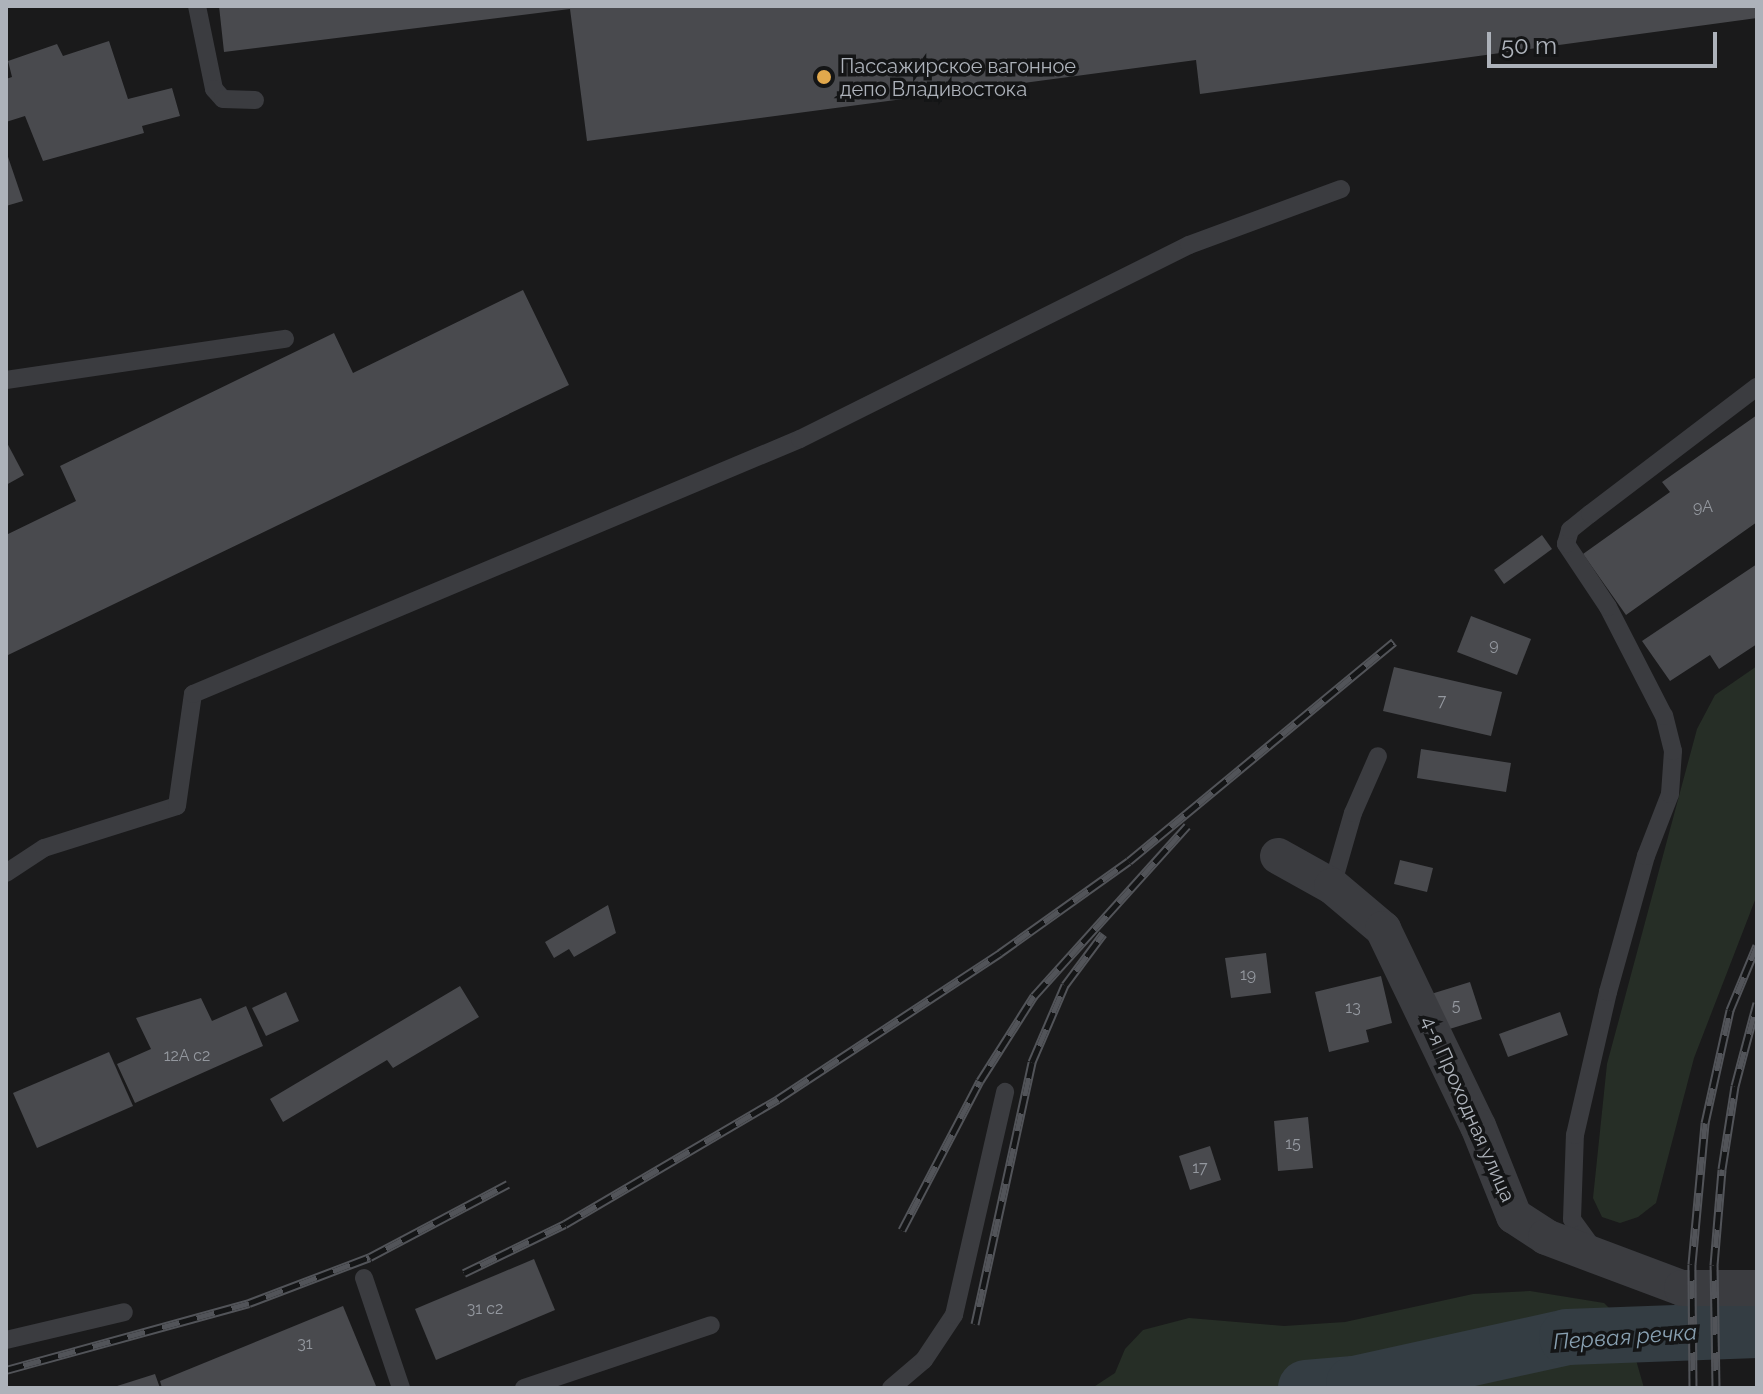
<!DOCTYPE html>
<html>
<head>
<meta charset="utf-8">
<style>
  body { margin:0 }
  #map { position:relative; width:1763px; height:1394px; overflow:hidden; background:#1a1a1b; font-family:Raleway,sans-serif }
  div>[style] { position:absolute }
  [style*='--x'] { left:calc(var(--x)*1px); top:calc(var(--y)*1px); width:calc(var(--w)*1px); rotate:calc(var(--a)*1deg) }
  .green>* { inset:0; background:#262e26 }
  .river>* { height:56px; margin:-28px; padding:0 28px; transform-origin:28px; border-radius:28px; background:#343d43 }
  .building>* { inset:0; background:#494a4e }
  .lane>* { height:18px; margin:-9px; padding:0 9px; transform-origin:9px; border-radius:9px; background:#3b3c40 }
  .street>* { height:36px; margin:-18px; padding:0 18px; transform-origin:18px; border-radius:18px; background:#3b3c40 }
  .rail>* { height:9px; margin-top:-4.5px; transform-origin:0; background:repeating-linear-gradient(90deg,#141516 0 18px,#525459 0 36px); box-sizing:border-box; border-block:2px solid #525459 }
  .dots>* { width:22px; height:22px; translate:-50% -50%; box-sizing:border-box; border:4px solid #141516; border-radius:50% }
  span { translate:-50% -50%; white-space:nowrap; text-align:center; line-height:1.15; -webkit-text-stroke:7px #141516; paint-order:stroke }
  .number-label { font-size:16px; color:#94989f }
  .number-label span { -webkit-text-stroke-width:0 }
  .poi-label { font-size:20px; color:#adb2ba }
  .left { translate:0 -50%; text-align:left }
  .street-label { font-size:20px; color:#adb2ba }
  .water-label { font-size:22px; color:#88a0b1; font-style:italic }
  .frame { position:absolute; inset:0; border:8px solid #adb2ba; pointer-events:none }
  .scale { position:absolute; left:1487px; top:32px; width:230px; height:36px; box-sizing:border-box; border:4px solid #adb2ba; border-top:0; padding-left:10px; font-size:24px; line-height:28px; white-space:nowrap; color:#adb2ba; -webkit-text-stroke:6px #141516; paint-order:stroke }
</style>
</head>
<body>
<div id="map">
  <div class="green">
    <div style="clip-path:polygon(1757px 666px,1757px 895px,1694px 1058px,1656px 1203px,1638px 1217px,1620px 1223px,1602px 1217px,1593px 1198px,1607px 1064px,1697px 729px,1715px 695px)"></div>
    <div style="clip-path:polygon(1530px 1291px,1604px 1303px,1626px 1325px,1644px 1388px,1092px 1388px,1115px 1373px,1125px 1349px,1143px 1330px,1189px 1318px,1284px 1326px,1345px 1322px,1473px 1294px)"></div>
  </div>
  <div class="river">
    <div style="--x:1306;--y:1388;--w:48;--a:-4.8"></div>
    <div style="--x:1354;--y:1384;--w:218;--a:-12.4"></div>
    <div style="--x:1567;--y:1337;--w:190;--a:-2.1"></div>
  </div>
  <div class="building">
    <div style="clip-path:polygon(219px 6px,1757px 6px,1757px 18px,1200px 94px,1196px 60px,587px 141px,570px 9px,224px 52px)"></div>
    <div style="clip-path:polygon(109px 41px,128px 99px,172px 88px,180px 116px,142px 126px,144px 133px,43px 161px,25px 116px,6px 122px,6px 79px,12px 77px,8px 61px,57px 44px,63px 56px)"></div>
    <div style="clip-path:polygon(6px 151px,23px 201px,6px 206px)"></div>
    <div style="clip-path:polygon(523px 290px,569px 385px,6px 656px,6px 535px,76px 501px,60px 466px,334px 333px,353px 373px)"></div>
    <div style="clip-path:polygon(1757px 415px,1757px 522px,1626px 615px,1583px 554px,1670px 492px,1662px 482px)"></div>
    <div style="clip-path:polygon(6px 441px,24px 475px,6px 485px)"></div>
    <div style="clip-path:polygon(1542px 535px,1552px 549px,1504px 584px,1494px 570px)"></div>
    <div style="clip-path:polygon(1757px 564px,1757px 644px,1719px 669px,1710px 655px,1670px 681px,1642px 641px)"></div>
    <div style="clip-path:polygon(1471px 616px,1531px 639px,1517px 675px,1457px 652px)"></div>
    <div style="clip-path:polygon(1394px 667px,1502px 692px,1491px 736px,1383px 711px)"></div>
    <div style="clip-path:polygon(1421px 749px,1511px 763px,1506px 792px,1417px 778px)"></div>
    <div style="clip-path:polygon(1400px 860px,1433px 868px,1427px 892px,1394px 884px)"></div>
    <div style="clip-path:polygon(608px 905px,616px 933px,574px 957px,569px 949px,554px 958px,545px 942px)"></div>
    <div style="clip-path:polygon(1266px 953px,1271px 993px,1231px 998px,1225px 958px)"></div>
    <div style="clip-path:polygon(1381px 976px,1392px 1023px,1366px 1030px,1369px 1042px,1329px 1052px,1315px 992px)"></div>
    <div style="clip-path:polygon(1470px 982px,1482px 1019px,1443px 1031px,1431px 994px)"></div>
    <div style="clip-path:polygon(460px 986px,479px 1017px,393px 1068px,387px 1060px,283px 1122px,270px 1099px)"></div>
    <div style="clip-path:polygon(286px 992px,299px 1021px,266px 1036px,252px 1008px)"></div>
    <div style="clip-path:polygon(201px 998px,212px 1021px,246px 1006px,263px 1046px,135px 1103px,117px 1064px,151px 1049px,136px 1018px)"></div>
    <div style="clip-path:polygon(1560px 1012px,1568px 1035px,1508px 1057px,1499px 1034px)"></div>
    <div style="clip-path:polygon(109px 1052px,133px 1106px,37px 1148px,13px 1093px)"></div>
    <div style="clip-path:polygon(1308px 1117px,1313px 1168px,1278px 1171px,1274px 1121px)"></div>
    <div style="clip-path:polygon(1210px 1146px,1221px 1180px,1190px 1190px,1179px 1156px)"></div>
    <div style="clip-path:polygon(534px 1259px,555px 1310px,436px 1360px,415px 1309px)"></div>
    <div style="clip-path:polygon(343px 1306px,376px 1386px,162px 1388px,160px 1381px)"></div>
    <div style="clip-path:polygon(155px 1374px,160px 1388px,114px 1388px,114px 1387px)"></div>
  </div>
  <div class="lane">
    <div style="--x:197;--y:6;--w:85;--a:78.4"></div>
    <div style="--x:214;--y:89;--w:13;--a:48"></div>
    <div style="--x:223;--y:99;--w:32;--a:2"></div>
    <div style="--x:6;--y:380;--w:282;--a:-8.4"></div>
    <div style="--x:6;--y:873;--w:45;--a:-33.3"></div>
    <div style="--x:44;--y:848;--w:139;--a:-17.5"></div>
    <div style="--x:177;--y:806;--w:113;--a:-81.9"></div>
    <div style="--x:193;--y:694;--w:658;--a:-22.79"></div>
    <div style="--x:800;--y:439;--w:435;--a:-26.5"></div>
    <div style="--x:1189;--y:245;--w:162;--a:-20.2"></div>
    <div style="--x:1332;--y:886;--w:76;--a:-74"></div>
    <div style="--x:1353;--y:813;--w:62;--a:-66.3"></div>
    <div style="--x:1595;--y:1251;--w:39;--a:-126"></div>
    <div style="--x:1572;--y:1219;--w:84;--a:-88"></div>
    <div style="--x:1575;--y:1135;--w:147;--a:-77"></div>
    <div style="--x:1608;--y:992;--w:141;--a:-74.4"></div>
    <div style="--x:1646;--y:856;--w:66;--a:-68.8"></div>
    <div style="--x:1670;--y:794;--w:43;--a:-86"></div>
    <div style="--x:1673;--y:751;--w:36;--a:-104"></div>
    <div style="--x:1664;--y:716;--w:123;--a:-117.2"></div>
    <div style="--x:1608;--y:607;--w:76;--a:-123.7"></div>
    <div style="--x:1566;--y:544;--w:15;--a:-74"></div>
    <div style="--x:1570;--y:530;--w:26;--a:-39"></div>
    <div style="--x:1590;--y:514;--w:210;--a:-37.3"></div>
    <div style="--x:364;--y:1278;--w:116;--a:71.4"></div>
    <div style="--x:6;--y:1340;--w:121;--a:-13.3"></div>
    <div style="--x:524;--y:1388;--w:197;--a:-18.6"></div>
    <div style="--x:891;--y:1388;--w:43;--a:-40.3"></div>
    <div style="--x:924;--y:1360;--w:54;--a:-56.3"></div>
    <div style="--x:954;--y:1315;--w:229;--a:-77.1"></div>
  </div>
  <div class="street">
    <div style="--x:1278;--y:856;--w:62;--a:29.1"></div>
    <div style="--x:1332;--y:886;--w:67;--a:40.1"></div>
    <div style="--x:1383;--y:929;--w:219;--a:64.3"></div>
    <div style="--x:1478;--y:1126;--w:97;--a:68.2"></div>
    <div style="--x:1514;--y:1216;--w:38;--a:33"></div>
    <div style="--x:1546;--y:1237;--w:145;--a:20.6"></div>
    <div style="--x:1682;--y:1288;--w:75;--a:0"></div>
  </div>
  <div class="rail">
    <div style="--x:902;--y:1230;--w:168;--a:-62.4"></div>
    <div style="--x:980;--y:1081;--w:101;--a:-57.6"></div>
    <div style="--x:1034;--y:996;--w:229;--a:-48"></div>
    <div style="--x:464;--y:1273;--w:112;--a:-25.9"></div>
    <div style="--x:565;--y:1224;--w:247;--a:-30.4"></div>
    <div style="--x:778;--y:1099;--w:266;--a:-33.3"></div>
    <div style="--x:1000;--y:953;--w:158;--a:-35.5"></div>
    <div style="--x:1129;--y:861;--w:344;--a:-39.6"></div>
    <div style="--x:975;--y:1324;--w:268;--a:-77.7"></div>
    <div style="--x:1032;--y:1062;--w:84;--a:-66.8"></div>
    <div style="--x:1065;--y:985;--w:64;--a:-53.3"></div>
    <div style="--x:6;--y:1370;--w:252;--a:-15.4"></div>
    <div style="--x:249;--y:1303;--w:129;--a:-20.8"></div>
    <div style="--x:370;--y:1257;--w:156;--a:-27.9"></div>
    <div style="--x:1693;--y:1388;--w:124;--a:-90.5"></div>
    <div style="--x:1692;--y:1264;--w:142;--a:-84.7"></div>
    <div style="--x:1705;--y:1123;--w:116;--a:-77.5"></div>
    <div style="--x:1730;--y:1010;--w:70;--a:-67.4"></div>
    <div style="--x:1716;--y:1388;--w:123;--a:-90.9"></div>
    <div style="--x:1714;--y:1265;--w:96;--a:-85.2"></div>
    <div style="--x:1722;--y:1169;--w:84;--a:-81.1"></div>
    <div style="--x:1735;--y:1086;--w:86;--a:-75.2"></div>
  </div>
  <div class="dots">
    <div style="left:824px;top:77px;background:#e1a84c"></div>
  </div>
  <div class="number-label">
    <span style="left:1703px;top:507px">9А</span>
    <span style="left:1494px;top:645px">9</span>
    <span style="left:1442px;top:701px">7</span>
    <span style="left:1248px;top:975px">19</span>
    <span style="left:1456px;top:1006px">5</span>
    <span style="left:1353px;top:1008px">13</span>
    <span style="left:187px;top:1056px">12А с2</span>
    <span style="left:1293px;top:1144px">15</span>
    <span style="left:1200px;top:1168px">17</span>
    <span style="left:485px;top:1309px">31 с2</span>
    <span style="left:305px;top:1344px">31</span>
  </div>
  <div class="poi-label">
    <span class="left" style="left:840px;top:78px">Пассажирское вагонное<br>депо Владивостока</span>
  </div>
  <div class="street-label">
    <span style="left:1468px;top:1109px;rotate:66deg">4-я Проходная улица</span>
  </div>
  <div class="water-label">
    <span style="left:1625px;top:1337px;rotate:-4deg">Первая речка</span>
  </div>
  <div class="frame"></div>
  <div class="scale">50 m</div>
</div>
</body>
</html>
